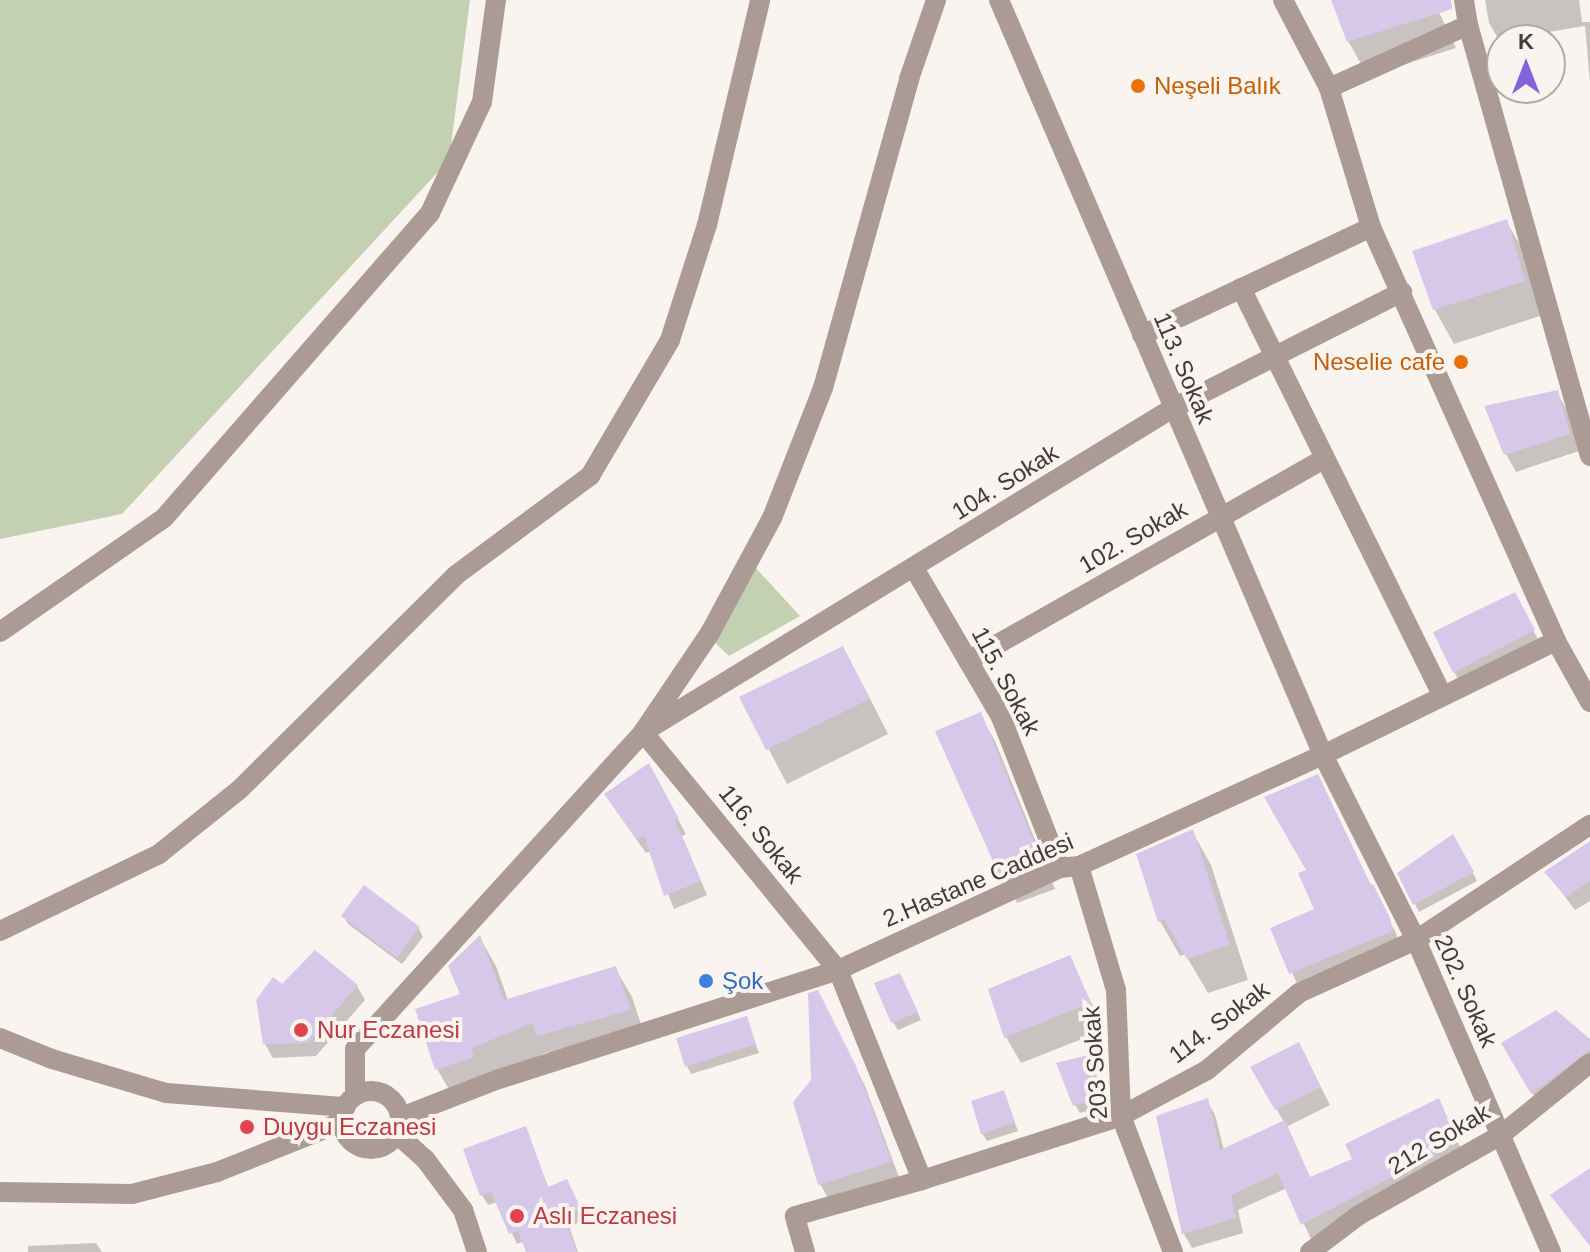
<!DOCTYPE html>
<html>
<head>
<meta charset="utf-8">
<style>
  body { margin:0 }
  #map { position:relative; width:1590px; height:1252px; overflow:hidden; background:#faf4f1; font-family:Helvetica,sans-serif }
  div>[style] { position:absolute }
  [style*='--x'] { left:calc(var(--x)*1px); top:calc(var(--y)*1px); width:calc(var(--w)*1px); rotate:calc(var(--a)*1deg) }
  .green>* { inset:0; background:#c3d1b2 }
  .shadow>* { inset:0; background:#0003 }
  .building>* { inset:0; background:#d7c8e9 }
  .minor>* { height:20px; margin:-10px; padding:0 10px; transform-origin:10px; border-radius:10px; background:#ac9b95 }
  .minor>.ring { margin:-10px; padding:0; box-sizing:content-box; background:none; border:20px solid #ac9b95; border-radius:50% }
  .dots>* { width:22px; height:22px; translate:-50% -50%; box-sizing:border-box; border:4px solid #faf4f1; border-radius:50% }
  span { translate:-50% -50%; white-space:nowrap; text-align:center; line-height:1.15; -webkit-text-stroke:8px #faf4f1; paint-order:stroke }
  .food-label { font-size:24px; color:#c56008 }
  .left { translate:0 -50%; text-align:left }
  .right { translate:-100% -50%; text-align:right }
  .street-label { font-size:24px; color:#463a35 }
  .shop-label { font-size:24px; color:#366cbe }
  .health-label { font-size:24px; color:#be3a42 }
  .north { position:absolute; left:1486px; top:24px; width:80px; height:80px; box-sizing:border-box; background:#faf4f1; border:2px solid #b2aaa6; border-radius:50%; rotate:0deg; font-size:22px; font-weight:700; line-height:32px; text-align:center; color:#463a35 }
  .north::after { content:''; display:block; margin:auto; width:28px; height:36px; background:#8462dc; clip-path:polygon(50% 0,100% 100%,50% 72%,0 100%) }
</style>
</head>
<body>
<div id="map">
  <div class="green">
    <div style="clip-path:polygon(0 0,470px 0,449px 160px,122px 514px,0 539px)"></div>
    <div style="clip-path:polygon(752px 564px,800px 616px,729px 656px,706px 634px)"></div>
  </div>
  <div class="shadow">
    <div style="clip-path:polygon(1334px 0,1433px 0,1456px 48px,1368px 76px,1348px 41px)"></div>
    <div style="clip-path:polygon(1485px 0,1579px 0,1582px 22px,1590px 22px,1590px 83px,1585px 26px,1499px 40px,1489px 23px)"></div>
    <div style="clip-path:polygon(1506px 221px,1526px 255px,1543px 315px,1454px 344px,1435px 310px,1415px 253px)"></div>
    <div style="clip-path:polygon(1557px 393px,1567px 410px,1579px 451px,1516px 472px,1506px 454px)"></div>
    <div style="clip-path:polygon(1514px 595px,1538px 639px,1459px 680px,1454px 672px)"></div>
    <div style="clip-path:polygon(862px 683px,888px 734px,787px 784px,742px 698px)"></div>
    <div style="clip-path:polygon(980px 715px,995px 741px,1055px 889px,1017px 903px,937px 732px)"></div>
    <div style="clip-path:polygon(648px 766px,686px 834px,682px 836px,707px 895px,674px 909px,651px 851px,646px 853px,615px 809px)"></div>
    <div style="clip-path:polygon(1192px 831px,1211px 865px,1248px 980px,1208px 993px,1185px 954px,1180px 956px,1160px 921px,1139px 855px)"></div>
    <div style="clip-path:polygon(1453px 837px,1477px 881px,1419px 912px,1400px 874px)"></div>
    <div style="clip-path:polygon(1590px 842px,1590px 901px,1575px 910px,1547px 873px)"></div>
    <div style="clip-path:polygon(1309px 871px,1371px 888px,1396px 933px,1399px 944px,1298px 986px,1273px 929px,1316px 911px)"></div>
    <div style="clip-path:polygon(344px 916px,419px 929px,423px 937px,402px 964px,348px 924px)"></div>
    <div style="clip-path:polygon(480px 938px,496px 966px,508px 1000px,615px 968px,632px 997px,646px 1039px,556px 1064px,548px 1052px,487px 1077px,454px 1098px,437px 1069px,417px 1010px,463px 995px)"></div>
    <div style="clip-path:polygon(1069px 958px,1105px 1030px,1021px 1063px,1006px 1037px)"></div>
    <div style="clip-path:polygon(904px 983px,921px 1020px,898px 1030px,893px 1022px)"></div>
    <div style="clip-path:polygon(357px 986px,365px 1000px,316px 1056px,273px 1058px,265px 1044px,283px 987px)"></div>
    <div style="clip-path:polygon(827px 1010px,865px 1086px,900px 1180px,830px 1201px,820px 1184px)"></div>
    <div style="clip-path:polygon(746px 1019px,759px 1053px,691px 1074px,687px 1066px)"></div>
    <div style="clip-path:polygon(1590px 1042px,1590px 1059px,1537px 1101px,1503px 1044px)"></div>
    <div style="clip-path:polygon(1308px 1062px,1330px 1105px,1286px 1127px,1311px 1179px,1355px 1160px,1438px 1101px,1465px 1157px,1311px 1239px,1287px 1188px,1238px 1210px,1243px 1233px,1192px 1248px,1184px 1234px,1158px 1118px,1207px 1101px,1215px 1115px,1224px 1150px,1284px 1122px,1253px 1068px)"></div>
    <div style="clip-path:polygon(1093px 1065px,1109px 1105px,1080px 1113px,1075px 1105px)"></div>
    <div style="clip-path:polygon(1003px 1092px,1018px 1131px,987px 1141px,982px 1133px)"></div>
    <div style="clip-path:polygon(525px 1129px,549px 1189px,573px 1192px,586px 1220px,569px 1226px,578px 1252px,528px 1252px,524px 1241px,517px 1244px,497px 1202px,488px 1205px,482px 1195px)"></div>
    <div style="clip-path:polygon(96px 1243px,102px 1252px,28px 1252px,28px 1246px)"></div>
  </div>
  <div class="building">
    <div style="clip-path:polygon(1331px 0,1451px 0,1452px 9px,1347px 42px)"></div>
    <div style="clip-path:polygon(1507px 219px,1525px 281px,1433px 310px,1412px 251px)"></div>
    <div style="clip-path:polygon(1558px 390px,1570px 434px,1504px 455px,1484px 406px)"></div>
    <div style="clip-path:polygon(1515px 592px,1535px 630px,1453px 673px,1433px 632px)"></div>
    <div style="clip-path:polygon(843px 646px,870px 699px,766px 750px,739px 697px)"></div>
    <div style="clip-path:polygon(981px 712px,1042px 862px,1000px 877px,935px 731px)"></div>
    <div style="clip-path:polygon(649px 763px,679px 819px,675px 821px,701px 881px,664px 896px,644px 836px,637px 840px,604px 794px)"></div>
    <div style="clip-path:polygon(1318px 774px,1371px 885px,1373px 884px,1390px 918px,1393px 931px,1289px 974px,1270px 928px,1314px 909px,1298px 873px,1306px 870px,1264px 797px)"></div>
    <div style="clip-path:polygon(1193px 829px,1230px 945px,1187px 959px,1164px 920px,1158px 922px,1136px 854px)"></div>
    <div style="clip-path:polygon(1453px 834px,1474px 872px,1413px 905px,1397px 873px)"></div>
    <div style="clip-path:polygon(1590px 841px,1590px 881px,1566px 897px,1544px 872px)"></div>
    <div style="clip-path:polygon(364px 885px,420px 927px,397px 958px,341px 916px)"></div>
    <div style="clip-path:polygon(480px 935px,504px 1000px,616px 966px,631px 1010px,537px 1036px,533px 1023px,472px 1048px,474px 1057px,435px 1070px,415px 1009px,460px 994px,448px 966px)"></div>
    <div style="clip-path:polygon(315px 950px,358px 985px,308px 1043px,263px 1044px,256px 1000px,273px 977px,282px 984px)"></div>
    <div style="clip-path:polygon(1070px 955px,1091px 1003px,1004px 1038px,988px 989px)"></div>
    <div style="clip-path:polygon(900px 973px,918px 1012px,891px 1023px,874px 983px)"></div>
    <div style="clip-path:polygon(818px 990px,856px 1066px,892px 1162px,818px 1185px,793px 1102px,811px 1080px,808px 993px)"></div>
    <div style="clip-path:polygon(1556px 1010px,1590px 1039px,1590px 1050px,1531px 1094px,1501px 1043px)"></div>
    <div style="clip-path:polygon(747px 1016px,756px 1044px,685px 1067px,676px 1038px)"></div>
    <div style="clip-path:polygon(1299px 1042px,1321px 1087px,1275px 1110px,1250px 1067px)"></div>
    <div style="clip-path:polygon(1089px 1055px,1107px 1096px,1073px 1106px,1056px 1063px)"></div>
    <div style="clip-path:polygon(1004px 1090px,1015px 1122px,981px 1134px,971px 1101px)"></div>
    <div style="clip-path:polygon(1208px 1098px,1220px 1150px,1285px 1120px,1310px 1177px,1352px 1159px,1345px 1144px,1439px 1098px,1458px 1142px,1301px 1225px,1278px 1173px,1231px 1195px,1236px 1218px,1182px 1234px,1156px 1116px)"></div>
    <div style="clip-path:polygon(526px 1126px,548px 1187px,567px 1179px,581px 1209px,564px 1215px,577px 1252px,526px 1252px,518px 1231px,509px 1234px,491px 1192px,480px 1196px,463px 1149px)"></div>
    <div style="clip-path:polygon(1590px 1168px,1590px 1246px,1550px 1195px)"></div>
  </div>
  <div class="minor">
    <div style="--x:999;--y:0;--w:822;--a:66.77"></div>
    <div style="--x:1323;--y:755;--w:207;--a:63.3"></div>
    <div style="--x:1416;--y:940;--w:340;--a:66.6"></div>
    <div style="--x:1283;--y:0;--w:99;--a:62.4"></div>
    <div style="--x:1329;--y:88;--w:145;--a:73.2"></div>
    <div style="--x:1371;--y:227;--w:453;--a:65.9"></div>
    <div style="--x:1556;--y:641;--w:70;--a:60.9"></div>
    <div style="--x:1464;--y:0;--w:25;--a:81"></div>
    <div style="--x:1468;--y:25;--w:448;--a:74.2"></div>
    <div style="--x:1329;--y:88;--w:153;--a:-24.4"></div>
    <div style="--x:1241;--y:288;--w:455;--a:63.7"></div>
    <div style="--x:1142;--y:335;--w:253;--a:-25.2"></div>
    <div style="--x:914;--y:568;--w:173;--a:59.7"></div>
    <div style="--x:1001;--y:717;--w:162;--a:68.7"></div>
    <div style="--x:0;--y:632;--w:200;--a:-34.8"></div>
    <div style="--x:164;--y:518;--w:405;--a:-48.9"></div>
    <div style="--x:430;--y:213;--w:123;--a:-64.9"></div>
    <div style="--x:482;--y:102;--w:103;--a:-82.2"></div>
    <div style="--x:968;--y:661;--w:409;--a:-29.6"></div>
    <div style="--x:650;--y:728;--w:613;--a:-31.46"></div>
    <div style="--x:1173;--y:408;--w:257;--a:-26.9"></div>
    <div style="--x:643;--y:732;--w:308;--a:50.7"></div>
    <div style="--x:838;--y:970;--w:226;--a:68.2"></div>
    <div style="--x:1079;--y:866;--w:129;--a:73.4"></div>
    <div style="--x:1116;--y:990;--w:126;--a:87.7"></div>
    <div style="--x:1121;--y:1116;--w:146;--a:69.1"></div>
    <div style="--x:0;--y:931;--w:177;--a:-25.8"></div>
    <div style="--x:159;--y:854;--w:102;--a:-38.7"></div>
    <div style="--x:239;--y:790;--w:305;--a:-44.7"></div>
    <div style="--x:456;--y:575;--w:167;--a:-36.5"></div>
    <div style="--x:590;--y:476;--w:158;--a:-59.5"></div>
    <div style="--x:670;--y:340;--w:121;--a:-72.2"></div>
    <div style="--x:707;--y:225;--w:231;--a:-76.7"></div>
    <div style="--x:0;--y:1038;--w:56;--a:22"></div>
    <div style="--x:52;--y:1059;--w:119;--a:16.6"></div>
    <div style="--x:166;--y:1093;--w:180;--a:4.5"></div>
    <div class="ring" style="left:342px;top:1091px;width:38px;height:38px"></div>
    <div style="--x:355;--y:1096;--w:47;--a:-90"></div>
    <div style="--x:355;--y:1049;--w:428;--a:-47.7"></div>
    <div style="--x:643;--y:732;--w:120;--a:-55.9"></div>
    <div style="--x:710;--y:633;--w:131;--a:-61.7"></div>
    <div style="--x:772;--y:518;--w:140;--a:-68.6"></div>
    <div style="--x:823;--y:388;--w:321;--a:-74.4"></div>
    <div style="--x:909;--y:79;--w:83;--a:-71.1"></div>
    <div style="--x:401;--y:1117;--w:102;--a:-21.3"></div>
    <div style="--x:496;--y:1080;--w:359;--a:-17.8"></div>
    <div style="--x:838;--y:970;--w:244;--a:-24.7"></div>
    <div style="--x:1060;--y:868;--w:19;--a:-6"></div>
    <div style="--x:1079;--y:866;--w:268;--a:-24.5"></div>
    <div style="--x:1323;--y:755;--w:259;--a:-26.1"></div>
    <div style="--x:397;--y:1134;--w:38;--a:42"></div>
    <div style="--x:425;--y:1159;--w:64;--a:53.3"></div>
    <div style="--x:463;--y:1210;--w:44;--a:71.6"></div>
    <div style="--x:0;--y:1192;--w:132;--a:0.9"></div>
    <div style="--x:132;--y:1194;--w:88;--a:-14.5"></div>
    <div style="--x:217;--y:1172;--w:135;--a:-21.8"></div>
    <div style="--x:805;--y:1252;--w:37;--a:-106"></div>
    <div style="--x:795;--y:1216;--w:132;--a:-15.8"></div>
    <div style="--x:922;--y:1180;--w:209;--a:-17.8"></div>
    <div style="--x:1121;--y:1116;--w:98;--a:-28.1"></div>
    <div style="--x:1207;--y:1070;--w:120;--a:-39.9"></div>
    <div style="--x:1299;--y:993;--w:128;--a:-24.4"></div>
    <div style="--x:1416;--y:940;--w:209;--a:-33.5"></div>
    <div style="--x:1310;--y:1252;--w:61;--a:-37.1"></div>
    <div style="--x:1359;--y:1215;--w:163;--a:-29.4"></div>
    <div style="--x:1501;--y:1135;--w:114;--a:-39"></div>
  </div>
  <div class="dots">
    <div style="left:1138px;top:86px;background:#e8710a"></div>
    <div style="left:1461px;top:362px;background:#e8710a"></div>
    <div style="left:706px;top:981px;background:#3f7fe0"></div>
    <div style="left:301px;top:1030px;background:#e0444e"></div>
    <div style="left:247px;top:1127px;background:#e0444e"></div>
    <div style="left:517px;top:1216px;background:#e0444e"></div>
  </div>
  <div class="food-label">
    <span class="left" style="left:1154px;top:86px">Neşeli Balık</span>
    <span class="right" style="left:1445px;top:362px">Neselie cafe</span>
  </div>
  <div class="street-label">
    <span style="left:1184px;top:368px;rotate:67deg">113. Sokak</span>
    <span style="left:1005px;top:482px;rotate:-32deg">104. Sokak</span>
    <span style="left:1133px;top:537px;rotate:-30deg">102. Sokak</span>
    <span style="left:1006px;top:681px;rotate:62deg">115. Sokak</span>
    <span style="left:761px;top:834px;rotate:51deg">116. Sokak</span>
    <span style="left:978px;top:880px;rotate:-23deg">2.Hastane Caddesi</span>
    <span style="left:1466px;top:991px;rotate:66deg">202. Sokak</span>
    <span style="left:1219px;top:1022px;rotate:-37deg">114. Sokak</span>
    <span style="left:1095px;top:1063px;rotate:-94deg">203 Sokak</span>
    <span style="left:1439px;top:1139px;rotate:-31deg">212 Sokak</span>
  </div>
  <div class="shop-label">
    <span class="left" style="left:722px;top:981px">Şok</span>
  </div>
  <div class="health-label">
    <span class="left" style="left:317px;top:1030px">Nur Eczanesi</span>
    <span class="left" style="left:263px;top:1127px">Duygu Eczanesi</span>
    <span class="left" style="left:533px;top:1216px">Aslı Eczanesi</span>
  </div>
  <div class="north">K</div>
</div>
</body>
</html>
